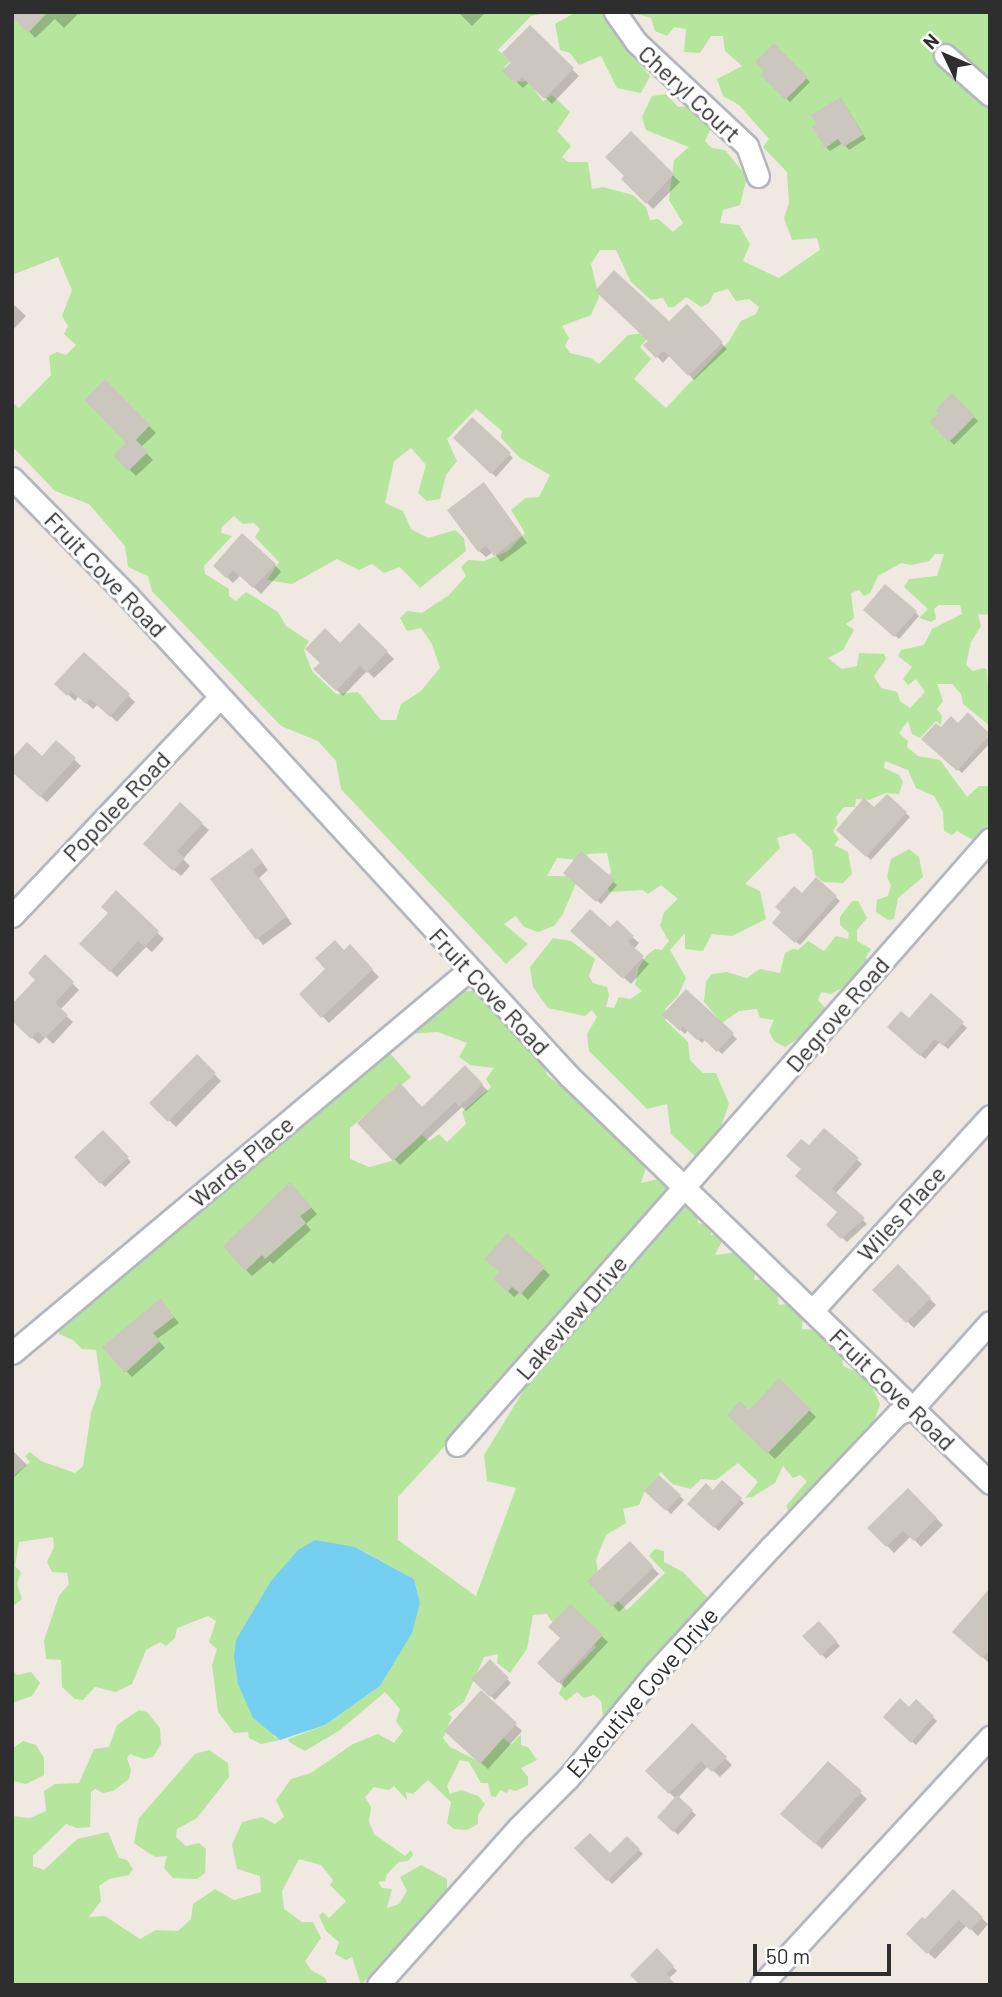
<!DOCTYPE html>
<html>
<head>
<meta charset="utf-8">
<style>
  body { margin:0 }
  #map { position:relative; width:1002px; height:1997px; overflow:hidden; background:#efe9e1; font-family:Barlow,sans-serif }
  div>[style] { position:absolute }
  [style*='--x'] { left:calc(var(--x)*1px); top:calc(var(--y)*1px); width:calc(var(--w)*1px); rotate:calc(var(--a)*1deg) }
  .green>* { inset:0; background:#b6e59e }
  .water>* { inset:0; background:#75cff0 }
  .shadow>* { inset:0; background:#0003 }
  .building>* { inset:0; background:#cbc7bf }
  .roads { filter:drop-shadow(2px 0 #b4b7c1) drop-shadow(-2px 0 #b4b7c1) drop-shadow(0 2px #b4b7c1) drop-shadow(0 -2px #b4b7c1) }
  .minor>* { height:21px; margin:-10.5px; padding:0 10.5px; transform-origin:10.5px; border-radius:10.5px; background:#fff }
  span { translate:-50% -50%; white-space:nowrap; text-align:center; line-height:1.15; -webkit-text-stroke:6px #fff; paint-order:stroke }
  .street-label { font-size:24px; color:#2e2e2e }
  .frame { position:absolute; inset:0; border:14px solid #2e2e2e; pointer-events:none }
  .north { position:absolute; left:911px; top:21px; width:70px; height:70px; -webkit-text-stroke:5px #fff; paint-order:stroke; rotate:314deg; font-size:19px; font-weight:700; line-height:28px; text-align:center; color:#2e2e2e }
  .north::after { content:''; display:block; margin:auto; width:24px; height:32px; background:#2e2e2e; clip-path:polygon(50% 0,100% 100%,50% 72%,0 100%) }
  .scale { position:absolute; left:753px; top:1944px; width:138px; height:32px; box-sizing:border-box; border:4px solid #2e2e2e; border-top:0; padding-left:9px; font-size:21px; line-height:24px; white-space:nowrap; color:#2e2e2e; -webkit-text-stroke:5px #fff; paint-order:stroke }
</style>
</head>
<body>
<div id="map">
  <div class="green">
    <div style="clip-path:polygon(evenodd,12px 12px,550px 12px,531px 16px,498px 50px,511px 61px,504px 67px,516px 82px,528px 81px,543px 101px,552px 95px,570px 112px,557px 131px,571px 146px,562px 157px,568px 162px,588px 162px,592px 189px,603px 187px,633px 195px,646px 207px,650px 220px,658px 219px,673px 232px,683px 223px,669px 200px,674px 160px,689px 147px,646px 130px,642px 117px,652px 96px,666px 94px,678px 107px,691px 106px,712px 126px,705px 141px,712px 148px,725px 150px,747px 177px,740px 205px,723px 210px,720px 223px,739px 225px,750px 244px,743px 261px,779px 278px,820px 250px,817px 238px,792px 240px,784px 218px,789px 203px,787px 172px,763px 147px,769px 139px,739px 105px,723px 96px,717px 79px,742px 66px,725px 51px,723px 36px,711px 36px,700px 53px,684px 52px,686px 29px,674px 27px,667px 36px,655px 31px,651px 18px,629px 12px,990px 12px,990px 85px,943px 44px,932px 53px,990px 107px,990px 615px,978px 614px,981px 626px,971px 642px,966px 665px,973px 671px,984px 668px,987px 670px,990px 726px,963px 704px,961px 694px,952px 684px,937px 684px,943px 701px,937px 709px,942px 716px,941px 725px,936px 721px,920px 738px,912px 734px,908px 721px,899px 733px,908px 741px,907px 747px,918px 756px,940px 760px,967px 797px,979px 786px,990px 786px,990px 823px,975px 841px,957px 831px,952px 835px,944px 831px,943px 812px,934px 796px,916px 788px,908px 770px,885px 761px,884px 768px,899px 775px,903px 782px,899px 794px,886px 793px,869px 800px,856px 799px,855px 807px,844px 807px,836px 817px,838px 823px,833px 831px,839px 839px,834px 845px,848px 852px,852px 874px,843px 883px,823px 882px,815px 875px,812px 850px,794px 833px,777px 838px,780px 848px,745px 884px,760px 891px,766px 919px,732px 936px,712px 934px,703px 951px,685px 949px,685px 933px,670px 950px,686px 978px,678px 996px,665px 1009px,669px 1015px,665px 1020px,688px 1042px,690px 1060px,703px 1073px,716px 1073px,729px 1104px,718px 1135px,696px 1157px,671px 1134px,667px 1104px,647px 1109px,589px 1051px,587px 1034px,597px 1017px,592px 1010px,585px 1016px,548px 1008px,533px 987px,530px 967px,553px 938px,571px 941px,595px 959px,589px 976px,593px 983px,607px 987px,609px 995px,606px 1007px,614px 1008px,619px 997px,630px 999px,642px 991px,635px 985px,639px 967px,646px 956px,655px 949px,662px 950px,669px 941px,660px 926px,664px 912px,678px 899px,661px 885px,648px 894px,643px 890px,610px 892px,604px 883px,611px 872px,607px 853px,588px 854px,580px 860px,557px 858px,547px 876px,574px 876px,576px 883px,563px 914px,554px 926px,538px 932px,524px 927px,516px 916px,504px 924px,528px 944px,506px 964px,341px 789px,336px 761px,318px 741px,281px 726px,152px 591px,148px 576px,128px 567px,125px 546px,89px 504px,55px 491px,12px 446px,12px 402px,19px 408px,51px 375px,49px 356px,57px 352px,66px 355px,76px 345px,64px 334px,68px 326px,62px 316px,72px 290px,58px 257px,12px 275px,12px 12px,600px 250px,616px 250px,631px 282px,651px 300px,663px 298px,668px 307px,674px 307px,686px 297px,701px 307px,709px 303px,714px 293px,728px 289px,736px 301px,749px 299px,759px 307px,756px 314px,741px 321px,729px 341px,666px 408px,634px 379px,651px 359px,640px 347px,647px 339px,644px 333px,628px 335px,599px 364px,591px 358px,570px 353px,565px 346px,569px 338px,562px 326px,591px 315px,599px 297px,591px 264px,600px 250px,12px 12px,476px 409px,502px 431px,501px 438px,519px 457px,550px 475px,539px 497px,526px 498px,511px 510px,525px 533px,508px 551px,484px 561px,468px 560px,461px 567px,466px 576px,449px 595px,422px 613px,407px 611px,400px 618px,407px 631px,421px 628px,432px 644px,440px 668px,421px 691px,401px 704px,396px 720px,381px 720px,358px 692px,336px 694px,312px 671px,304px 650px,309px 641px,286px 626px,278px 612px,246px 592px,236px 601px,229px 596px,229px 589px,205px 574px,204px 566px,232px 536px,221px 533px,222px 527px,234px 516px,243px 524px,254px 523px,260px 529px,255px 537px,279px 562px,267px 580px,292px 584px,337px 559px,359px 570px,372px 564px,384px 573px,400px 567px,420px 588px,466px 551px,464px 538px,455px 530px,428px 538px,411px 529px,403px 511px,385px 503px,394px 461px,411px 448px,426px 465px,418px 493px,427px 501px,440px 499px,446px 475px,457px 461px,447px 439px,476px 409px,12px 12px,935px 554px,944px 554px,937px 576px,909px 579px,904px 587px,928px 609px,919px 618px,931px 622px,936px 619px,934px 609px,939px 605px,960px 605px,962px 614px,932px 629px,924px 645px,901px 650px,898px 656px,912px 667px,903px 679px,908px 685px,916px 679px,925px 692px,910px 708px,900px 701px,897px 692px,881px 688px,874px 676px,886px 659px,884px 654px,859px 653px,857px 666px,842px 669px,828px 658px,843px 650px,854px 630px,846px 624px,854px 618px,851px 593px,859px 590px,864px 596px,870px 593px,878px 576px,901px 563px,912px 565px,929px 561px,935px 554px)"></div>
    <div style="clip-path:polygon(576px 12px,603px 12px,624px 46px,650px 76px,641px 93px,617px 88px,601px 56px,579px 65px,570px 53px,560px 50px,555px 24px)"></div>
    <div style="clip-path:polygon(909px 849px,919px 857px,923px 877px,898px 898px,894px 919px,888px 920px,876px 912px,877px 900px,888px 896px,891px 885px,887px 877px,891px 859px)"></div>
    <div style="clip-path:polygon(852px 901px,858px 901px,867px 918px,857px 930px,857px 941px,871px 949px,866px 957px,868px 962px,846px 986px,831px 994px,821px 992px,818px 1000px,827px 1010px,807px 1033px,785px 1047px,774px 1041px,769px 1031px,774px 1020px,760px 1018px,757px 1009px,739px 1011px,722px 1023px,704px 1002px,706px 982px,712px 974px,727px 972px,747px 978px,760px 969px,780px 973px,785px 953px,793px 949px,798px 950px,808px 941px,824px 951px,836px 936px,848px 939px,849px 933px,840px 925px,840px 917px)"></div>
    <div style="clip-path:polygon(457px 991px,476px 991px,543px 1063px,547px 1075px,557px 1083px,563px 1083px,647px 1165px,641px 1183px,662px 1178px,675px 1195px,398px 1497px,398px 1540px,476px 1596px,516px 1488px,487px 1481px,484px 1455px,546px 1354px,682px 1200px,697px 1213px,698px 1223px,711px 1226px,711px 1235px,720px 1234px,724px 1238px,715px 1255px,739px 1252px,756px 1269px,754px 1280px,766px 1279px,776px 1289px,779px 1305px,791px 1303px,803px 1314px,802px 1329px,818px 1330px,842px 1351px,843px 1366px,867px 1376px,880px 1404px,874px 1422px,789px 1513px,786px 1506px,807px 1481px,800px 1475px,793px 1478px,783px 1466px,775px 1483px,752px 1497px,745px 1498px,758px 1482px,738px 1463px,716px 1480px,701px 1479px,691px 1489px,672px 1484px,661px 1472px,644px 1493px,639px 1505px,623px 1509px,626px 1523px,606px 1535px,596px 1560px,600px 1584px,627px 1610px,665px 1573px,649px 1556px,655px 1549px,664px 1551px,664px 1562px,683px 1572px,709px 1599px,603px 1716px,601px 1701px,594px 1695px,584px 1698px,577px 1692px,566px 1701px,559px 1694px,564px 1680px,596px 1647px,573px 1623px,561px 1619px,552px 1622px,547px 1614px,533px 1615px,527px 1649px,510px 1673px,497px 1663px,498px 1654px,484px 1657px,464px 1702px,448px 1714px,452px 1717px,443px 1738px,450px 1747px,476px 1760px,500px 1735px,511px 1745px,521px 1734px,521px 1745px,528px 1747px,537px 1760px,521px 1768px,528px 1777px,528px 1785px,516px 1791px,509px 1789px,507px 1793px,500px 1790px,496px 1797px,491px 1796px,488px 1783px,481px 1783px,469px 1762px,460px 1760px,447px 1786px,450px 1794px,461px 1790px,478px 1796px,485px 1804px,478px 1815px,478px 1824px,467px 1830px,454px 1829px,447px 1823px,451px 1802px,428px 1780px,413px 1794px,406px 1792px,407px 1800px,394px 1786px,389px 1790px,374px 1787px,365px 1797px,371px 1807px,369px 1821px,374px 1834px,405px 1856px,411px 1850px,413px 1855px,408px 1861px,399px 1862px,387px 1874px,385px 1881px,378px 1882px,382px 1888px,392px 1889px,387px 1908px,399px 1904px,407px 1891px,400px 1877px,421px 1865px,447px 1879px,447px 1892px,361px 1985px,352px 1957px,346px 1960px,335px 1954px,339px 1942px,326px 1931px,319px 1916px,323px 1912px,329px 1918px,346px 1901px,330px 1885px,333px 1880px,321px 1865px,299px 1859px,282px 1891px,284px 1909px,302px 1922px,313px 1922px,321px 1938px,305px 1961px,311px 1970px,325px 1978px,328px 1985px,12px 1985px,12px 1816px,30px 1818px,46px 1811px,44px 1791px,55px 1784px,79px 1783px,94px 1749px,109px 1747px,117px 1725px,139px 1710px,147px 1712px,160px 1728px,161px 1744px,153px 1757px,144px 1759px,130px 1754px,127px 1758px,131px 1770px,129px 1779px,113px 1791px,103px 1793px,95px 1789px,91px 1792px,90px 1827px,77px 1828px,66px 1824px,33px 1856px,33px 1866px,44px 1870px,77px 1839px,108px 1832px,119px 1858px,127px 1860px,133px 1869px,129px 1875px,109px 1879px,99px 1886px,101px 1901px,89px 1917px,105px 1916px,140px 1939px,156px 1930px,178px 1931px,191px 1919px,193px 1904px,215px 1889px,234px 1900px,261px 1892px,260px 1876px,237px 1869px,232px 1845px,242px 1822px,262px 1817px,275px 1824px,284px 1817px,276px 1800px,291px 1779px,311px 1773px,353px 1744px,378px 1734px,394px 1743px,403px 1731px,396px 1721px,400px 1709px,385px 1692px,340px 1730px,305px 1751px,289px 1742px,288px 1739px,325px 1725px,380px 1686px,420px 1603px,414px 1579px,356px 1547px,273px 1736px,280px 1740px,261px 1744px,249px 1738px,248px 1732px,234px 1733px,218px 1712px,212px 1665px,217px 1649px,209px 1642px,216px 1621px,208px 1616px,177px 1628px,175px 1638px,166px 1646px,160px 1642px,146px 1650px,132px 1684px,116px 1692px,95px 1687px,83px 1700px,75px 1699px,62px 1687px,61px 1660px,46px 1659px,44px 1640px,59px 1596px,69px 1584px,67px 1573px,52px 1572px,47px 1562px,54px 1547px,53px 1537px,19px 1542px,15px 1566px,21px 1572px,17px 1584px,22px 1599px,12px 1607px,12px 1477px,30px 1462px,25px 1456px,30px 1452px,41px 1461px,75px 1473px,83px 1466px,91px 1413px,101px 1384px,96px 1350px,82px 1349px,73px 1340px,59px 1334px,60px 1325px,388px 1051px,411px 1077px,350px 1128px,350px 1159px,369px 1167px,392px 1161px,422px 1135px,429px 1141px,439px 1134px,447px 1142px,466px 1124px,462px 1112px,491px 1087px,486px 1079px,494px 1068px,470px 1065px,459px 1057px,467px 1043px,438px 1032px,409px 1034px)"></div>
    <div style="clip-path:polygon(12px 1669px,17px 1675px,31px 1672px,40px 1683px,32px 1696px,12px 1703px)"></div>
    <div style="clip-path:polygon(23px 1741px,36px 1745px,44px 1758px,44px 1775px,26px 1784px,12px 1781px,12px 1749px)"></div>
    <div style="clip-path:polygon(209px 1750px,228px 1763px,229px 1777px,197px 1818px,177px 1829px,176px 1837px,186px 1846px,199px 1843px,206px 1849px,205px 1873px,197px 1879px,173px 1878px,164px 1868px,167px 1856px,155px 1857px,134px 1843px,139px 1818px,195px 1754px)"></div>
  </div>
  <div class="water">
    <div style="clip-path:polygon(315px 1540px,355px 1547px,414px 1579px,420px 1603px,412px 1633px,380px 1686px,325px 1725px,280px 1740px,253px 1718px,238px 1684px,234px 1657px,236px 1640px,271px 1581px,298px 1550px)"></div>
  </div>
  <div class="shadow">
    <div style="clip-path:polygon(12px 12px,80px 12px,64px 28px,55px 19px,35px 38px)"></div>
    <div style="clip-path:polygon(458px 12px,486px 12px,472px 26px)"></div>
    <div style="clip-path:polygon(530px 27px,579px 76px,552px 104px,529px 82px,523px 88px,505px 71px,513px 62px)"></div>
    <div style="clip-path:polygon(774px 46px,810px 82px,790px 102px,762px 75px)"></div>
    <div style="clip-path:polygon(844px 103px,866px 139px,849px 150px,843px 143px,830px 151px,826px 147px)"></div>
    <div style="clip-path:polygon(631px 134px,680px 182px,653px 209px,623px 179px,627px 176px)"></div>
    <div style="clip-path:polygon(12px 303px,26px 316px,12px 331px)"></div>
    <div style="clip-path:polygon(686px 307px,727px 349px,694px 380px,670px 355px,663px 363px,646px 345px)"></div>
    <div style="clip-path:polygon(105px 382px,156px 433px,141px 447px,153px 460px,136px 476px,115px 455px,128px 443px)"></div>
    <div style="clip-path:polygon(952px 396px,978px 421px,954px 445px,932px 422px)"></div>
    <div style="clip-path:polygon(472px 420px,513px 458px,496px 477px,455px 438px)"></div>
    <div style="clip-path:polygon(490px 491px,527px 543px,501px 562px,493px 552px,486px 557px,479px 551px)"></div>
    <div style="clip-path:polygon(275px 565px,281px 572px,261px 594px,241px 575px,233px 583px,215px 566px)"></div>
    <div style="clip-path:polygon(915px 612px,919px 616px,899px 639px,870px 614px)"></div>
    <div style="clip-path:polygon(359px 625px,394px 659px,374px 678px,367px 671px,343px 696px,316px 669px)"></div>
    <div style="clip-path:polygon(84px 654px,135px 702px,117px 722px,98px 704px,93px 709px,79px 696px,75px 701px,57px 684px)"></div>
    <div style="clip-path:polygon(968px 714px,990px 734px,990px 743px,962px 773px,924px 739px,958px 725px)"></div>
    <div style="clip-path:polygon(56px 742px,81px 766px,47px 802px,12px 770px,42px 758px)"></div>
    <div style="clip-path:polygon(887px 796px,910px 817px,871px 860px,838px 830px,874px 810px)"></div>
    <div style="clip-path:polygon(181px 805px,209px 830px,183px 859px,190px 866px,181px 876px,152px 850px)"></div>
    <div style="clip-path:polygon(582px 854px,617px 885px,601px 904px,565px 873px)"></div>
    <div style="clip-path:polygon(258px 857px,268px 870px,259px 878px,292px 924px,263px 945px,213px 879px)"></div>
    <div style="clip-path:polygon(816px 880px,840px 901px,800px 945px,774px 923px)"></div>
    <div style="clip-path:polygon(116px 893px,164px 939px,152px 952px,146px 947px,117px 977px,82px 944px,110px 913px)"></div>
    <div style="clip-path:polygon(617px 923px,639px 943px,633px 950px,649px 964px,631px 984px,579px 937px,611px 930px)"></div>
    <div style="clip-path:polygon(350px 947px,379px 977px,329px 1023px,301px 994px)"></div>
    <div style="clip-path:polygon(45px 957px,79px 990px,60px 1010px,73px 1022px,53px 1044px,46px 1037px,39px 1044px,12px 1019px,37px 980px)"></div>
    <div style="clip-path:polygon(687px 991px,737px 1039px,722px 1054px,706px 1039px,702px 1043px,688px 1030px,685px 1034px,664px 1015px)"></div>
    <div style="clip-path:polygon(931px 996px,967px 1028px,948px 1049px,940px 1042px,925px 1059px,889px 1027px,909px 1020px)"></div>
    <div style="clip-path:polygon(197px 1056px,221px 1081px,176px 1127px,151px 1103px)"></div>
    <div style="clip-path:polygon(465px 1068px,488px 1091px,466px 1111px,462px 1107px,400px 1165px,360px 1123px,422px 1109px)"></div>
    <div style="clip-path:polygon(824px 1130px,862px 1164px,835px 1194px,867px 1224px,847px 1242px,828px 1225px,839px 1213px,803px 1169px,809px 1147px)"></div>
    <div style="clip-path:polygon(103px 1132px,131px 1162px,105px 1187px,77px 1157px)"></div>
    <div style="clip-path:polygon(296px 1191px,317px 1214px,306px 1224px,311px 1230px,273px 1264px,270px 1261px,252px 1276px,246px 1270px)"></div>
    <div style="clip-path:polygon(507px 1235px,550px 1275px,528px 1300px,520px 1292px,514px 1297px,495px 1279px,501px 1273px)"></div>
    <div style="clip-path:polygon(898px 1267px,936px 1305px,914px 1328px,875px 1290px)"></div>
    <div style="clip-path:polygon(161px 1301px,179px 1323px,157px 1339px,165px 1348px,132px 1377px,105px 1348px)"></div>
    <div style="clip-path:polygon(779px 1381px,816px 1417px,775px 1459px,729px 1415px,749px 1412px)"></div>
    <div style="clip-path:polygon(12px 1450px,27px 1465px,12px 1479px)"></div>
    <div style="clip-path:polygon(659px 1477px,684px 1500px,671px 1514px,647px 1491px)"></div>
    <div style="clip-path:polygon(722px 1483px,744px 1503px,719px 1531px,689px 1504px,714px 1492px)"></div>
    <div style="clip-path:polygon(908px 1491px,943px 1525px,921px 1547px,911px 1536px,894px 1553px,870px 1528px)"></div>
    <div style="clip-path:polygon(630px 1544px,659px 1574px,619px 1612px,590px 1582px)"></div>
    <div style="clip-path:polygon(990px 1591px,990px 1662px,989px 1663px,961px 1638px)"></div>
    <div style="clip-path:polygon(570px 1607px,608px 1642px,565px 1688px,539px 1663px,563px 1639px)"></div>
    <div style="clip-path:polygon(819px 1623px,840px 1646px,826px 1659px,805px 1636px)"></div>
    <div style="clip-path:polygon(490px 1662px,511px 1683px,495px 1700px,473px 1679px)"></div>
    <div style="clip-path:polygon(481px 1692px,522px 1731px,488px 1769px,452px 1737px)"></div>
    <div style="clip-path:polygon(916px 1702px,937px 1721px,916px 1745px,885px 1717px,909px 1709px)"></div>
    <div style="clip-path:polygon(692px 1725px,732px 1765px,720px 1777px,708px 1766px,678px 1798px,696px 1815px,678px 1835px,660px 1817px,676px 1799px,647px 1771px)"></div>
    <div style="clip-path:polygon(828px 1763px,867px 1799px,822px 1849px,789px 1820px)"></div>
    <div style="clip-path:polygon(627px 1838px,643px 1854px,612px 1884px,577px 1848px,610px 1855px)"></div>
    <div style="clip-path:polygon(953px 1891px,988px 1924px,978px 1936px,967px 1925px,935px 1959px,908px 1934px,925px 1922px)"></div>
    <div style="clip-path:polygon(657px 1951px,677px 1971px,668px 1979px,642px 1985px)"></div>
  </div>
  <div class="building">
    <div style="clip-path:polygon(12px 12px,48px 12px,28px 33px,12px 17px)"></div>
    <div style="clip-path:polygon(530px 25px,574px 68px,544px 99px,522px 77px,515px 83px,502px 71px,511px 62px,502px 53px)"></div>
    <div style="clip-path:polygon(774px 43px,808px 77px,785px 100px,760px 75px,764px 71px,755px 62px)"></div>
    <div style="clip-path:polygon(841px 97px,863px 135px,843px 147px,838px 139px,825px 148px,812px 127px,816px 124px,811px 115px)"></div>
    <div style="clip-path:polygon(631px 131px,674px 174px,646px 204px,621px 179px,624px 176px,605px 157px)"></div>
    <div style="clip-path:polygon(614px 270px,669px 321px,687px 304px,723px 342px,688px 376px,664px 351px,656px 358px,643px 345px,648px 341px,595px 291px)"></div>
    <div style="clip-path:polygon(105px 379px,150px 425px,136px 440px,148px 452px,128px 471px,113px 455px,126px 443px,84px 400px)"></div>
    <div style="clip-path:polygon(952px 393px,975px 416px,949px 442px,929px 422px,938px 414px,935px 410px)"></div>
    <div style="clip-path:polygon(472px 417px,511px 453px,491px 474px,453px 438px)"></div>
    <div style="clip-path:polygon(484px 482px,522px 535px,494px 556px,486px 546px,478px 552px,447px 510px)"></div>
    <div style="clip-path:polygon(242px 533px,276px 564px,253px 588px,233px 570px,226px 578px,213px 566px)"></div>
    <div style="clip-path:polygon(885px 584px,917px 611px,894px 637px,863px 610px)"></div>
    <div style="clip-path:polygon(359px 623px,388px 651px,367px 673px,360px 666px,336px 691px,313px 669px,320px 663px,305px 649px,325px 628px,340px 643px)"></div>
    <div style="clip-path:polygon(84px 652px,130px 694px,110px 717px,90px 699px,86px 704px,71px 691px,67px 696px,54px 684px)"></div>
    <div style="clip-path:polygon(968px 712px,990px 735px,957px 771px,921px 739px,936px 723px,941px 727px,951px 716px,958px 723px)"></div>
    <div style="clip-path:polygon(56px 740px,76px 758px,40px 797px,12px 772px,12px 758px,27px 742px,42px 756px)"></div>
    <div style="clip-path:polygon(887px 794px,907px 812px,866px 857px,836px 830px,864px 798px,874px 807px)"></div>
    <div style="clip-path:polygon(180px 802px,203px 823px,177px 851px,185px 858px,173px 871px,143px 844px)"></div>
    <div style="clip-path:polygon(252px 848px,263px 863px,253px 870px,287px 916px,256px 940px,210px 879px)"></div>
    <div style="clip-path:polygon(581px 851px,615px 880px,596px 902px,563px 873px)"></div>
    <div style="clip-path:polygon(816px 877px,837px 896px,795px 943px,772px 923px,781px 912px,775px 907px,794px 886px,802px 893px)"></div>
    <div style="clip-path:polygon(116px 890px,159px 931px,144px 947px,138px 941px,110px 972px,79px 944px,108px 913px,101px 907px)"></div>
    <div style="clip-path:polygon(590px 909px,610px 927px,617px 920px,634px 936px,628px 942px,644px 956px,623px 979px,570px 931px)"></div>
    <div style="clip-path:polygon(335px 940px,344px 950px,350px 944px,373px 969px,321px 1018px,299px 994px,325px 969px,315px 958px)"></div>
    <div style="clip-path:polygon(45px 954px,74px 982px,55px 1003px,68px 1015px,45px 1038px,38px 1032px,31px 1039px,12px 1021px,12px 1004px,35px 980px,28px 973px)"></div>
    <div style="clip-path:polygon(686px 989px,734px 1033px,717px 1052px,701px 1037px,697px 1040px,683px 1027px,680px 1031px,662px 1015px)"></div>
    <div style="clip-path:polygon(931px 993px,964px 1022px,943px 1046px,935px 1039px,920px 1056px,887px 1027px,901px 1011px,909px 1018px)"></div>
    <div style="clip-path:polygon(197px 1054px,216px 1073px,168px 1122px,149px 1103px)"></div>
    <div style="clip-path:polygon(465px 1065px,483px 1084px,459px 1107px,455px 1102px,393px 1161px,357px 1123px,400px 1083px,422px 1107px)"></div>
    <div style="clip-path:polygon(824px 1128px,859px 1158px,832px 1189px,865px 1218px,841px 1239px,826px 1225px,837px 1212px,795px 1176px,801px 1169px,786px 1156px,801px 1139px,809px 1145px)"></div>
    <div style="clip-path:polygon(103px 1130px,129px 1157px,100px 1184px,74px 1157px)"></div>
    <div style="clip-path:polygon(290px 1182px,312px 1207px,300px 1216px,306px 1223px,265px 1259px,262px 1255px,245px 1271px,223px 1246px)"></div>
    <div style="clip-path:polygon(507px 1233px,545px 1267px,521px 1294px,512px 1287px,507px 1292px,493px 1279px,499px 1272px,484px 1259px)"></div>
    <div style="clip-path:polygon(898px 1264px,931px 1298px,906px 1323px,872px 1290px)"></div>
    <div style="clip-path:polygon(161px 1298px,174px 1317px,153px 1333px,160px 1341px,125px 1373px,102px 1347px)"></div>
    <div style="clip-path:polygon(779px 1378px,811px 1409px,767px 1454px,727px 1415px,740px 1401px,749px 1410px)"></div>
    <div style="clip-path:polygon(659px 1475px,681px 1495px,666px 1511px,644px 1491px)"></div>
    <div style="clip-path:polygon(722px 1480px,742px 1498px,714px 1528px,687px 1504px,706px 1483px,713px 1490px)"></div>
    <div style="clip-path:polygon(908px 1488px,937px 1518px,914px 1541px,903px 1531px,886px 1547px,867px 1528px)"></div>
    <div style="clip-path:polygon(630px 1541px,654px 1567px,612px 1607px,587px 1581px)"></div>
    <div style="clip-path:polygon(990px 1588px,990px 1649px,982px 1658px,952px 1632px)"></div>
    <div style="clip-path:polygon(570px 1604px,603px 1635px,558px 1683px,537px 1663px,560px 1638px,548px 1627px)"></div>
    <div style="clip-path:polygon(819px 1621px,837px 1641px,821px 1656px,802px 1636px)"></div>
    <div style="clip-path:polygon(490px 1659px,509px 1678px,490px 1697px,471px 1679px)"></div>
    <div style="clip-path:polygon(481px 1690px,517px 1723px,480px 1764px,444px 1731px)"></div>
    <div style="clip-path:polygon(900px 1698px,909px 1707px,916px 1699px,934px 1716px,911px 1743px,883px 1717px)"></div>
    <div style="clip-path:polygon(692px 1723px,727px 1757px,712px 1772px,701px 1761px,669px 1794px,645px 1771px)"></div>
    <div style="clip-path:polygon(828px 1761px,862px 1791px,815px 1844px,780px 1814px)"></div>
    <div style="clip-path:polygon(677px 1795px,693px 1810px,673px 1832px,657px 1817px)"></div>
    <div style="clip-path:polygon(590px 1833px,610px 1853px,627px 1836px,640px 1849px,607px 1881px,574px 1848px)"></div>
    <div style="clip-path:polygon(953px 1889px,983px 1917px,970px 1930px,959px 1920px,927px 1954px,906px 1934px,922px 1917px,925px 1919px)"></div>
    <div style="clip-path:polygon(657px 1948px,674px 1966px,666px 1974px,676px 1985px,640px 1985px,630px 1975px)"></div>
  </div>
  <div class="roads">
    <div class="minor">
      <div style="--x:615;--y:12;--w:37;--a:55"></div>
      <div style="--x:636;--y:42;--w:152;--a:43.1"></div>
      <div style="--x:747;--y:146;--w:32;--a:70"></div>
      <div style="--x:945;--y:55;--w:60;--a:41.6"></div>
      <div style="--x:12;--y:478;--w:165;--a:45.5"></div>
      <div style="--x:128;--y:596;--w:652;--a:47.42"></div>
      <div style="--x:569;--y:1076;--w:586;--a:44.03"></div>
      <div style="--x:12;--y:916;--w:302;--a:-46.5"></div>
      <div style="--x:812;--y:1311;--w:264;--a:-47.6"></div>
      <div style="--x:12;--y:1353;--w:596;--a:-39.97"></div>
      <div style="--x:457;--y:1445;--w:807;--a:-48.67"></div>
      <div style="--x:378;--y:1985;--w:210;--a:-48.3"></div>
      <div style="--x:518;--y:1828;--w:71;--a:-45"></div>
      <div style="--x:568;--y:1778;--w:135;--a:-50.4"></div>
      <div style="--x:654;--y:1674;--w:171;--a:-47.4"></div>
      <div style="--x:770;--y:1548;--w:185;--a:-46.5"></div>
      <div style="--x:897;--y:1414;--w:17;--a:-21"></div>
      <div style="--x:913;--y:1408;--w:115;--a:-48.2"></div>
      <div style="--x:761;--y:1985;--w:338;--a:-47.3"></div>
    </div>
  </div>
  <div class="street-label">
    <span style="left:690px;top:93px;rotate:43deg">Cheryl Court</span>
    <span style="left:106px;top:574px;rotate:46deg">Fruit Cove Road</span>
    <span style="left:116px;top:806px;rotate:-46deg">Popolee Road</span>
    <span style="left:490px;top:991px;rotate:47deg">Fruit Cove Road</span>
    <span style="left:837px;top:1014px;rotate:-49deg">Degrove Road</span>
    <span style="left:241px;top:1161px;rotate:-40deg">Wards Place</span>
    <span style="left:901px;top:1213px;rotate:-48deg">Wiles Place</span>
    <span style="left:571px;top:1317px;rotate:-49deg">Lakeview Drive</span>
    <span style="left:893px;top:1389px;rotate:44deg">Fruit Cove Road</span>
    <span style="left:642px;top:1692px;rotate:-49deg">Executive Cove Drive</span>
  </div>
  <div class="frame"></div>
  <div class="north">N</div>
  <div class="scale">50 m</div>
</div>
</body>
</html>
